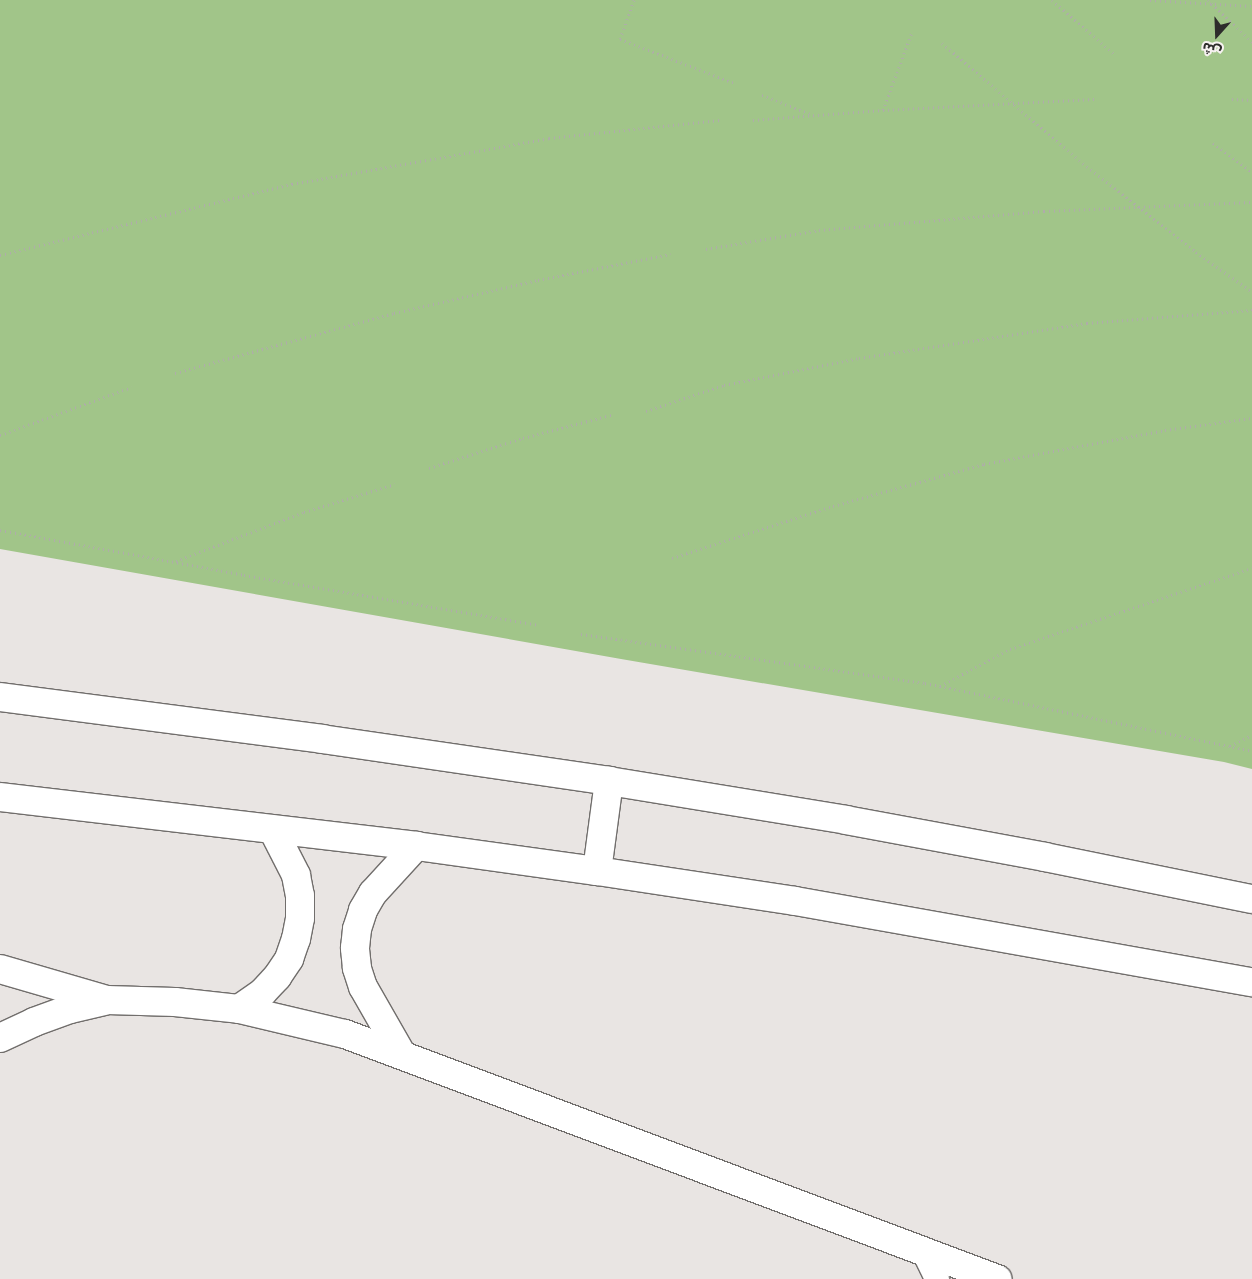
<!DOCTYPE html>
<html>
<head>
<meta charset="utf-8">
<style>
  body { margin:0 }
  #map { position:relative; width:1252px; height:1279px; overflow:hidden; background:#e9e5e3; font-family:"Fira Sans","Noto Sans Arabic",sans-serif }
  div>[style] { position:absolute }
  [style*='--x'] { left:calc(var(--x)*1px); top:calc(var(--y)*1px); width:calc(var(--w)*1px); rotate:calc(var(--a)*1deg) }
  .green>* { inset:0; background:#a1c589 }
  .path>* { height:3px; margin-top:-1.5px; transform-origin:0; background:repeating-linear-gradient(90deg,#afacaa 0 1px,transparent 0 5px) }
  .roads { filter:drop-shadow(1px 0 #716e6c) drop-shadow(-1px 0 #716e6c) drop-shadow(0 1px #716e6c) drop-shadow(0 -1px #716e6c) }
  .street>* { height:24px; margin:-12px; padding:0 12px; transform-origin:12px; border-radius:12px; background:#fff }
  .secondary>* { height:28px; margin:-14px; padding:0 14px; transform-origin:14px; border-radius:14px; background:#fff }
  span { translate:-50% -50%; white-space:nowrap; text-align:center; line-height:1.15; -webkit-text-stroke:4.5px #f6f2f0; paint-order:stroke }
  .north { position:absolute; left:1192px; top:10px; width:50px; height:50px; -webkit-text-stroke:4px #f6f2f0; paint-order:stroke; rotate:200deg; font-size:14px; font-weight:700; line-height:20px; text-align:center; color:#2d2c2b }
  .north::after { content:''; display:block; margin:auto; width:18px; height:22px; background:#2d2c2b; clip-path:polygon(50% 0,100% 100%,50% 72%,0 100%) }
</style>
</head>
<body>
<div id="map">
  <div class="green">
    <div style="clip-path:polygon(0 0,1252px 0,1252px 769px,1224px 762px,621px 659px,0 549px)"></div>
  </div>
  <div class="path">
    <div style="--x:634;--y:0;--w:41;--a:109.7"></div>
    <div style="--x:620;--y:39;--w:122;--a:21.1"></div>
    <div style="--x:1052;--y:0;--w:84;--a:41.1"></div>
    <div style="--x:1150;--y:0;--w:102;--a:3.4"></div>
    <div style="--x:1208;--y:0;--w:61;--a:43.7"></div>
    <div style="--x:942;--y:43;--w:180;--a:40.5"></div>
    <div style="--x:1079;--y:160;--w:149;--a:38.2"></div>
    <div style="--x:1196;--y:252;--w:69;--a:35.5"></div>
    <div style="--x:762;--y:95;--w:55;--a:21.4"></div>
    <div style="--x:1232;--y:99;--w:20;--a:3"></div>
    <div style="--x:883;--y:110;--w:83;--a:-69.6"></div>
    <div style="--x:753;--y:120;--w:130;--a:-4.4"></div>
    <div style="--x:883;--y:110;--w:212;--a:-3"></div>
    <div style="--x:1213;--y:143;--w:49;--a:36.6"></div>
    <div style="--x:706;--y:249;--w:115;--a:-9.5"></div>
    <div style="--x:819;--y:230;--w:226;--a:-4.8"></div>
    <div style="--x:1044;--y:211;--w:208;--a:-2.5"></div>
    <div style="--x:0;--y:255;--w:301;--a:-13.7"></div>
    <div style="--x:292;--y:184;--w:261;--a:-10.1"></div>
    <div style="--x:549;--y:138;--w:172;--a:-6"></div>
    <div style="--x:175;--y:373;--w:227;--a:-15.3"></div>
    <div style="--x:394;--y:313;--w:148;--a:-12.9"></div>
    <div style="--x:538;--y:280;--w:135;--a:-11.1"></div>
    <div style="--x:646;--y:411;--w:82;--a:-18.4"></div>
    <div style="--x:724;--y:385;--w:138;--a:-11.3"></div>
    <div style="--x:859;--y:358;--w:231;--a:-8.7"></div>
    <div style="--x:1087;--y:323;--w:166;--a:-4.5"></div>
    <div style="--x:0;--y:435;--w:140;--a:-20"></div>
    <div style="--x:429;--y:468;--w:99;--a:-17.7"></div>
    <div style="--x:523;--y:438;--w:91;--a:-14.6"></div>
    <div style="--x:0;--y:530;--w:248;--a:10.4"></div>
    <div style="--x:244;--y:575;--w:299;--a:9.6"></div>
    <div style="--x:672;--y:558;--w:169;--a:-17.9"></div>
    <div style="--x:833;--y:506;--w:157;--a:-15.5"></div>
    <div style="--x:984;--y:464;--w:184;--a:-10.6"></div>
    <div style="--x:1165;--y:430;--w:88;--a:-7.9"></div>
    <div style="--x:176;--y:561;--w:137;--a:-20.9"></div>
    <div style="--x:304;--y:512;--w:95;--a:-17.1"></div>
    <div style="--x:581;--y:634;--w:347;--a:8.1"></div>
    <div style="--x:925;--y:683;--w:334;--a:11.7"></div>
    <div style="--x:940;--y:686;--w:79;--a:-27.9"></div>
    <div style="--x:1010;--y:649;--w:255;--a:-18.5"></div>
    <div style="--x:1230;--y:746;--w:25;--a:-27"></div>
  </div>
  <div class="roads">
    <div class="street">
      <div style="--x:924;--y:1252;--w:30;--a:64"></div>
    </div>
    <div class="secondary">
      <div style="--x:0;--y:697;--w:325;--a:7.4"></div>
      <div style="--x:322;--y:739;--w:290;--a:8.3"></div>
      <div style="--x:609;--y:781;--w:240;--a:9.3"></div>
      <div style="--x:846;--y:820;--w:202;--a:10.5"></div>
      <div style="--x:1045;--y:857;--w:211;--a:11.5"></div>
      <div style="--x:0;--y:797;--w:419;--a:6.7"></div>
      <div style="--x:416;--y:846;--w:183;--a:7.9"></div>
      <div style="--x:597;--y:871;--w:200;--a:8.6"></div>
      <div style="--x:795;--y:901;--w:464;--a:10.1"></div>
      <div style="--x:597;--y:871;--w:91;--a:-82.4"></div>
      <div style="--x:0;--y:969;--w:111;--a:16.2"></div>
      <div style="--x:107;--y:1000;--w:68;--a:1.7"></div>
      <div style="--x:175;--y:1002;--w:64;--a:6.2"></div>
      <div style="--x:239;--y:1009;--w:109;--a:13.3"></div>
      <div style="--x:345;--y:1034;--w:697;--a:20.59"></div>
      <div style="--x:239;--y:1009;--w:29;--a:-35"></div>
      <div style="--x:263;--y:992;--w:21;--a:-47"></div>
      <div style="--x:277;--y:977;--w:22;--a:-56"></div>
      <div style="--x:289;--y:959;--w:21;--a:-71"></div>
      <div style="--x:296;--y:939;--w:21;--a:-79"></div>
      <div style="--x:300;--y:918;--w:22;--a:-90"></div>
      <div style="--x:300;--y:896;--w:21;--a:-101"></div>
      <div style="--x:296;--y:875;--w:51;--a:-117.1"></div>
      <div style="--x:0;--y:1038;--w:38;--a:-25"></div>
      <div style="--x:34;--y:1022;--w:38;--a:-20"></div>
      <div style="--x:70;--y:1009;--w:36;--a:-13"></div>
      <div style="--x:402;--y:1055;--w:78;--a:-119.8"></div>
      <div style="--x:363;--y:987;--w:20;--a:-108"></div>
      <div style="--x:357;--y:968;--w:20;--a:-96"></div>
      <div style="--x:355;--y:948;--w:19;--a:-84"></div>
      <div style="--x:357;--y:929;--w:20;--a:-72"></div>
      <div style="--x:363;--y:910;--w:20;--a:-60"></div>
      <div style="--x:373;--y:893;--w:64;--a:-47.5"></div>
    </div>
  </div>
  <div class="north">ش</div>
</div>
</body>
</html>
